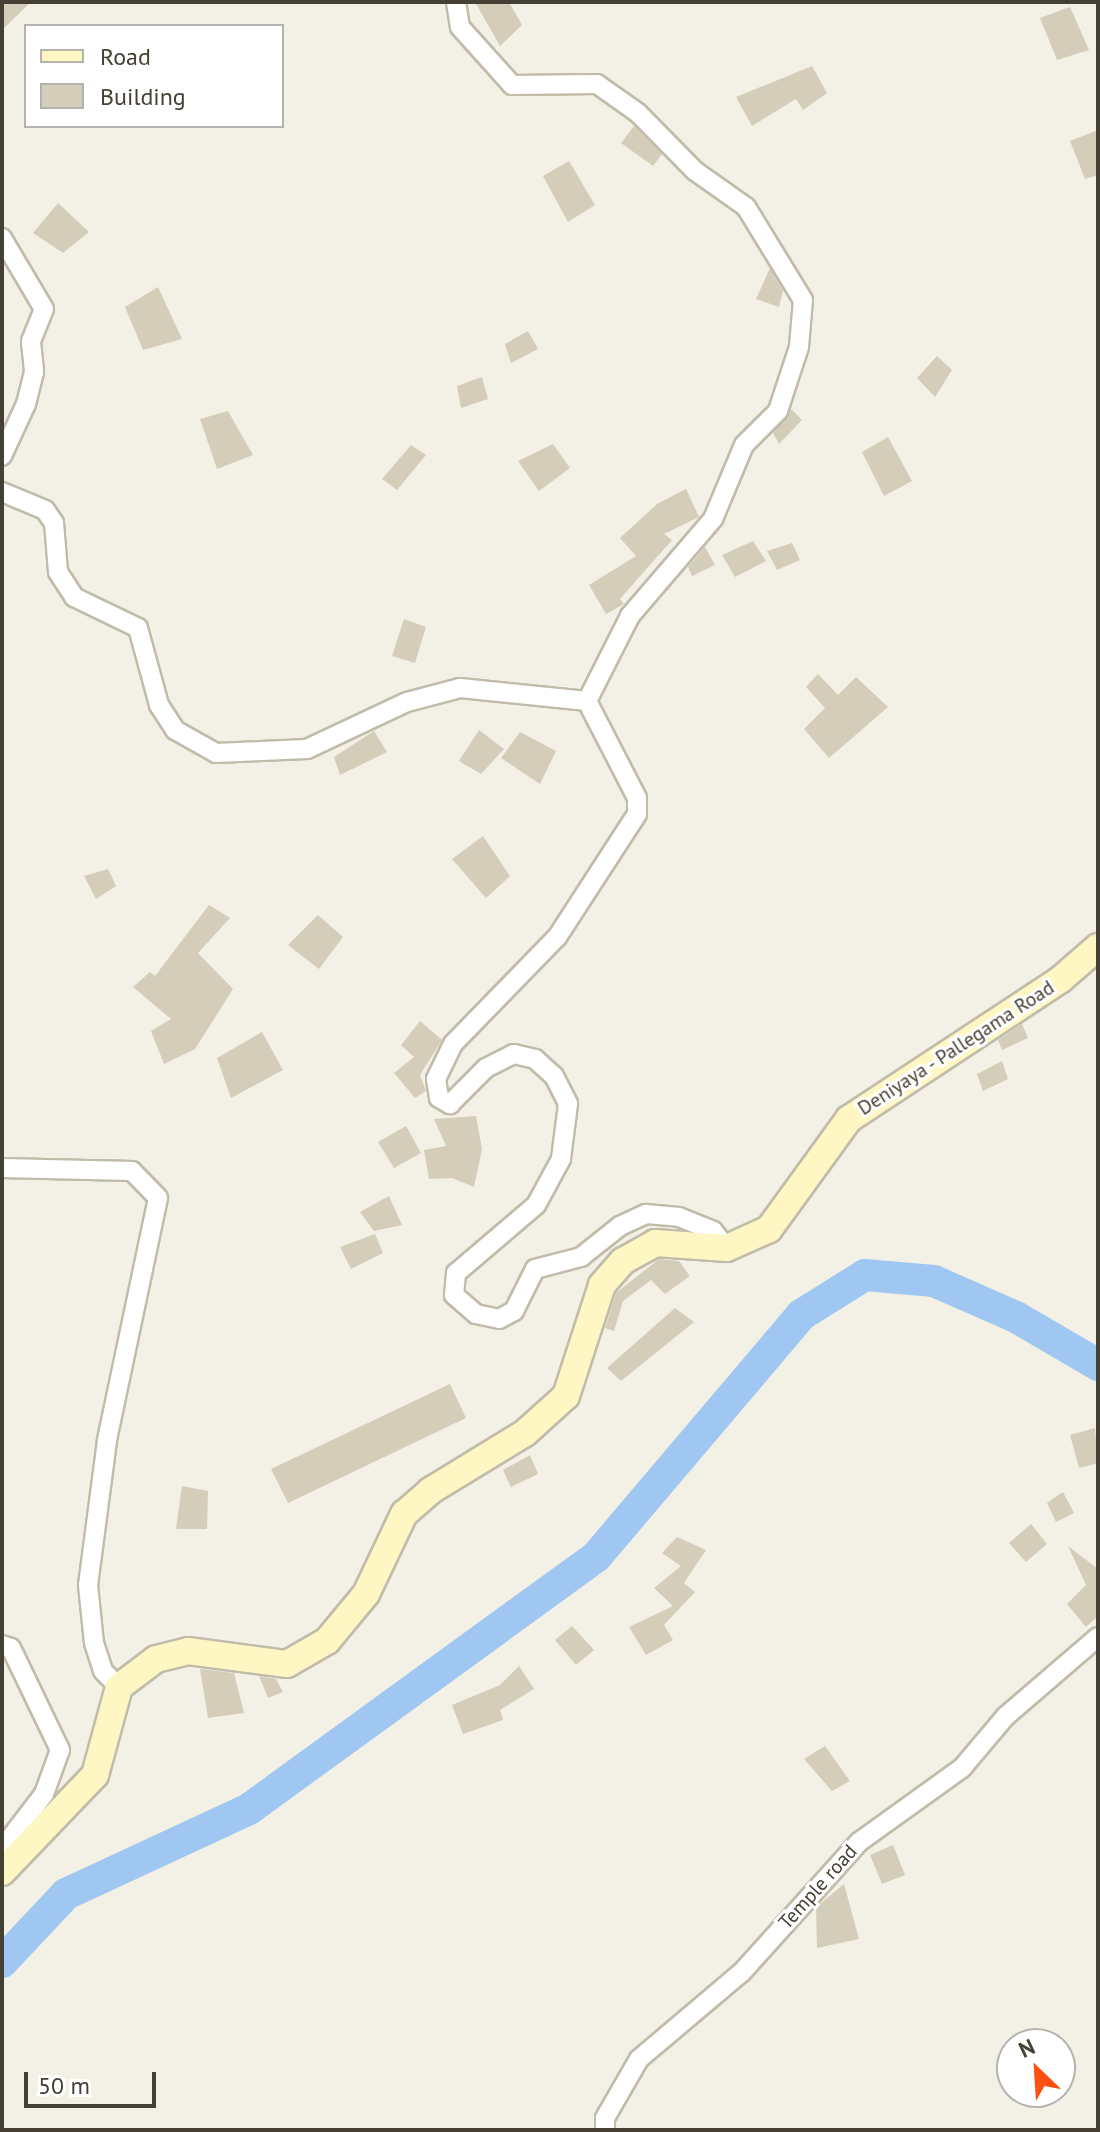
<!DOCTYPE html>
<html>
<head>
<meta charset="utf-8">
<style>
  body { margin:0 }
  #map { position:relative; width:1100px; height:2132px; overflow:hidden; background:#f3f0e5; font-family:"PT Sans",sans-serif }
  div>[style] { position:absolute }
  [style*='--x'] { left:calc(var(--x)*1px); top:calc(var(--y)*1px); width:calc(var(--w)*1px); rotate:calc(var(--a)*1deg) }
  .river>* { height:32px; margin:-16px; padding:0 16px; transform-origin:16px; border-radius:16px; background:#9fc7f1 }
  .building>* { inset:0; background:#d4cdba }
  .roads { filter:drop-shadow(2px 0 #c1bcaa) drop-shadow(-2px 0 #c1bcaa) drop-shadow(0 2px #c1bcaa) drop-shadow(0 -2px #c1bcaa) }
  .street>* { height:18px; margin:-9px; padding:0 9px; transform-origin:9px; border-radius:9px; background:#fff }
  .secondary>* { height:26px; margin:-13px; padding:0 13px; transform-origin:13px; border-radius:13px; background:#fff7c3 }
  span { translate:-50% -50%; white-space:nowrap; text-align:center; line-height:1.15; -webkit-text-stroke:6px #fff; paint-order:stroke }
  .street-label { font-size:20px; color:#454034 }
  .frame { position:absolute; inset:0; border:4px solid #454034; pointer-events:none }
  .legend { position:absolute; left:24px; top:24px; width:260px; height:104px; box-sizing:border-box; background:#fff; border:2px solid #b5b3ae; margin:0; padding:10px 14px; list-style:none; font-size:24px; color:#454034 }
  .legend li { display:flex; align-items:center; gap:16px; height:40px }
  .legend b { width:40px; border:2px solid #b5b3ae }
  .north { position:absolute; left:996px; top:2028px; width:80px; height:80px; box-sizing:border-box; background:#fff; border:2px solid #b5b3ae; border-radius:50%; rotate:335deg; font-size:22px; font-weight:700; line-height:32px; text-align:center; color:#454034 }
  .north::after { content:''; display:block; margin:auto; width:28px; height:36px; background:#fd4f11; clip-path:polygon(50% 0,100% 100%,50% 72%,0 100%) }
  .scale { position:absolute; left:24px; top:2072px; width:132px; height:36px; box-sizing:border-box; border:4px solid #454034; border-top:0; padding-left:10px; font-size:24px; line-height:28px; white-space:nowrap; color:#454034; -webkit-text-stroke:6px #fff; paint-order:stroke }
</style>
</head>
<body>
<div id="map">
  <div class="river">
    <div style="--x:2;--y:1962;--w:93;--a:-46.7"></div>
    <div style="--x:66;--y:1894;--w:202;--a:-24.9"></div>
    <div style="--x:249;--y:1809;--w:429;--a:-36"></div>
    <div style="--x:596;--y:1557;--w:317;--a:-49.7"></div>
    <div style="--x:801;--y:1315;--w:75;--a:-32"></div>
    <div style="--x:865;--y:1275;--w:69;--a:5"></div>
    <div style="--x:934;--y:1281;--w:90;--a:23.7"></div>
    <div style="--x:1016;--y:1317;--w:95;--a:30.3"></div>
  </div>
  <div class="building">
    <div style="clip-path:polygon(2px 2px,31px 2px,2px 30px)"></div>
    <div style="clip-path:polygon(475px 2px,509px 2px,522px 25px,500px 46px)"></div>
    <div style="clip-path:polygon(1070px 7px,1089px 50px,1057px 60px,1040px 18px)"></div>
    <div style="clip-path:polygon(812px 66px,827px 93px,803px 110px,796px 99px,752px 126px,736px 97px)"></div>
    <div style="clip-path:polygon(634px 126px,662px 154px,653px 166px,621px 143px)"></div>
    <div style="clip-path:polygon(1098px 130px,1098px 175px,1085px 179px,1070px 141px)"></div>
    <div style="clip-path:polygon(569px 161px,595px 205px,568px 222px,543px 176px)"></div>
    <div style="clip-path:polygon(58px 203px,89px 232px,63px 253px,33px 233px)"></div>
    <div style="clip-path:polygon(770px 268px,783px 291px,779px 307px,756px 299px)"></div>
    <div style="clip-path:polygon(158px 287px,182px 339px,143px 350px,125px 307px)"></div>
    <div style="clip-path:polygon(528px 331px,538px 349px,511px 363px,505px 344px)"></div>
    <div style="clip-path:polygon(937px 356px,952px 370px,935px 397px,917px 378px)"></div>
    <div style="clip-path:polygon(482px 377px,488px 399px,461px 408px,457px 386px)"></div>
    <div style="clip-path:polygon(791px 409px,802px 420px,779px 444px,773px 433px)"></div>
    <div style="clip-path:polygon(228px 411px,253px 455px,217px 469px,200px 419px)"></div>
    <div style="clip-path:polygon(888px 437px,912px 481px,884px 496px,862px 452px)"></div>
    <div style="clip-path:polygon(553px 444px,570px 468px,539px 491px,518px 461px)"></div>
    <div style="clip-path:polygon(411px 445px,426px 455px,397px 490px,382px 479px)"></div>
    <div style="clip-path:polygon(686px 489px,699px 517px,664px 534px,672px 540px,620px 599px,624px 604px,606px 614px,589px 585px,636px 556px,620px 538px,657px 504px)"></div>
    <div style="clip-path:polygon(753px 541px,766px 561px,735px 577px,722px 555px)"></div>
    <div style="clip-path:polygon(792px 543px,800px 560px,777px 570px,767px 551px)"></div>
    <div style="clip-path:polygon(705px 547px,715px 565px,692px 576px,688px 567px)"></div>
    <div style="clip-path:polygon(404px 619px,426px 627px,415px 663px,392px 656px)"></div>
    <div style="clip-path:polygon(818px 674px,838px 695px,856px 677px,888px 707px,829px 758px,804px 729px,825px 708px,806px 687px)"></div>
    <div style="clip-path:polygon(479px 730px,504px 749px,481px 774px,459px 761px)"></div>
    <div style="clip-path:polygon(374px 731px,387px 752px,340px 775px,334px 757px)"></div>
    <div style="clip-path:polygon(520px 732px,556px 751px,540px 784px,501px 758px)"></div>
    <div style="clip-path:polygon(483px 836px,510px 876px,486px 898px,452px 859px)"></div>
    <div style="clip-path:polygon(108px 869px,116px 886px,96px 899px,84px 876px)"></div>
    <div style="clip-path:polygon(209px 905px,230px 918px,198px 953px,233px 989px,195px 1049px,164px 1064px,151px 1031px,171px 1019px,133px 987px,150px 972px,155px 976px)"></div>
    <div style="clip-path:polygon(318px 915px,343px 937px,319px 969px,288px 945px)"></div>
    <div style="clip-path:polygon(420px 1021px,442px 1040px,420px 1075px,426px 1091px,415px 1098px,394px 1073px,414px 1057px,401px 1045px)"></div>
    <div style="clip-path:polygon(1022px 1024px,1028px 1038px,1002px 1050px,998px 1040px)"></div>
    <div style="clip-path:polygon(262px 1032px,283px 1070px,231px 1098px,217px 1058px)"></div>
    <div style="clip-path:polygon(1002px 1061px,1008px 1079px,983px 1091px,977px 1074px)"></div>
    <div style="clip-path:polygon(476px 1116px,482px 1149px,474px 1187px,452px 1178px,429px 1179px,424px 1150px,446px 1146px,434px 1119px)"></div>
    <div style="clip-path:polygon(406px 1126px,421px 1153px,394px 1168px,378px 1142px)"></div>
    <div style="clip-path:polygon(389px 1196px,402px 1225px,374px 1231px,360px 1212px)"></div>
    <div style="clip-path:polygon(375px 1234px,383px 1253px,351px 1269px,340px 1247px)"></div>
    <div style="clip-path:polygon(659px 1259px,679px 1261px,690px 1276px,665px 1294px,651px 1280px,623px 1301px,614px 1331px,605px 1328px,616px 1293px)"></div>
    <div style="clip-path:polygon(675px 1308px,694px 1322px,621px 1381px,607px 1368px)"></div>
    <div style="clip-path:polygon(450px 1384px,466px 1418px,288px 1503px,271px 1469px)"></div>
    <div style="clip-path:polygon(1095px 1428px,1098px 1463px,1079px 1468px,1070px 1435px)"></div>
    <div style="clip-path:polygon(530px 1455px,538px 1474px,511px 1487px,503px 1470px)"></div>
    <div style="clip-path:polygon(182px 1486px,208px 1491px,207px 1529px,176px 1529px)"></div>
    <div style="clip-path:polygon(1063px 1492px,1074px 1513px,1056px 1522px,1047px 1503px)"></div>
    <div style="clip-path:polygon(1031px 1524px,1047px 1544px,1026px 1562px,1009px 1543px)"></div>
    <div style="clip-path:polygon(677px 1537px,706px 1550px,684px 1583px,695px 1592px,664px 1625px,673px 1640px,646px 1655px,629px 1627px,673px 1606px,654px 1588px,681px 1566px,662px 1553px)"></div>
    <div style="clip-path:polygon(1068px 1546px,1098px 1569px,1098px 1616px,1086px 1627px,1067px 1604px,1086px 1585px)"></div>
    <div style="clip-path:polygon(572px 1626px,594px 1650px,576px 1665px,555px 1640px)"></div>
    <div style="clip-path:polygon(519px 1666px,534px 1689px,500px 1710px,503px 1720px,463px 1734px,452px 1705px,500px 1685px)"></div>
    <div style="clip-path:polygon(200px 1669px,234px 1673px,244px 1713px,208px 1718px)"></div>
    <div style="clip-path:polygon(259px 1676px,276px 1679px,283px 1692px,268px 1698px)"></div>
    <div style="clip-path:polygon(825px 1746px,850px 1781px,832px 1791px,804px 1759px)"></div>
    <div style="clip-path:polygon(893px 1845px,905px 1875px,882px 1884px,870px 1855px)"></div>
    <div style="clip-path:polygon(844px 1884px,859px 1939px,817px 1948px,816px 1907px)"></div>
  </div>
  <div class="roads">
    <div class="street">
      <div style="--x:456;--y:2;--w:25;--a:81"></div>
      <div style="--x:460;--y:27;--w:78;--a:48.1"></div>
      <div style="--x:512;--y:85;--w:85;--a:-0.7"></div>
      <div style="--x:597;--y:84;--w:50;--a:35.3"></div>
      <div style="--x:638;--y:113;--w:81;--a:45.5"></div>
      <div style="--x:695;--y:171;--w:62;--a:35.2"></div>
      <div style="--x:746;--y:207;--w:109;--a:58.5"></div>
      <div style="--x:803;--y:300;--w:47;--a:94.9"></div>
      <div style="--x:799;--y:347;--w:67;--a:108.2"></div>
      <div style="--x:778;--y:411;--w:48;--a:135"></div>
      <div style="--x:744;--y:445;--w:80;--a:112.7"></div>
      <div style="--x:713;--y:519;--w:128;--a:130.6"></div>
      <div style="--x:630;--y:616;--w:95;--a:116.8"></div>
      <div style="--x:587;--y:701;--w:109;--a:62.7"></div>
      <div style="--x:637;--y:798;--w:16;--a:90"></div>
      <div style="--x:637;--y:814;--w:147;--a:123"></div>
      <div style="--x:557;--y:937;--w:149;--a:134.2"></div>
      <div style="--x:453;--y:1044;--w:39;--a:116"></div>
      <div style="--x:436;--y:1079;--w:19;--a:81"></div>
      <div style="--x:439;--y:1098;--w:13;--a:29"></div>
      <div style="--x:450;--y:1104;--w:51;--a:-45"></div>
      <div style="--x:486;--y:1068;--w:31;--a:-27"></div>
      <div style="--x:514;--y:1054;--w:22;--a:13"></div>
      <div style="--x:535;--y:1059;--w:25;--a:42"></div>
      <div style="--x:554;--y:1076;--w:31;--a:63"></div>
      <div style="--x:568;--y:1104;--w:55;--a:97.3"></div>
      <div style="--x:561;--y:1159;--w:52;--a:118.5"></div>
      <div style="--x:536;--y:1205;--w:105;--a:139.6"></div>
      <div style="--x:456;--y:1273;--w:22;--a:95"></div>
      <div style="--x:454;--y:1295;--w:29;--a:41"></div>
      <div style="--x:476;--y:1314;--w:24;--a:12"></div>
      <div style="--x:499;--y:1319;--w:17;--a:-28"></div>
      <div style="--x:514;--y:1311;--w:47;--a:-63.4"></div>
      <div style="--x:535;--y:1269;--w:48;--a:-14.6"></div>
      <div style="--x:581;--y:1257;--w:50;--a:-38.5"></div>
      <div style="--x:620;--y:1226;--w:29;--a:-25"></div>
      <div style="--x:646;--y:1214;--w:33;--a:5"></div>
      <div style="--x:679;--y:1217;--w:37;--a:22"></div>
      <div style="--x:713;--y:1231;--w:22;--a:51"></div>
      <div style="--x:2;--y:238;--w:82;--a:59.4"></div>
      <div style="--x:44;--y:309;--w:35;--a:112"></div>
      <div style="--x:31;--y:342;--w:30;--a:84"></div>
      <div style="--x:34;--y:372;--w:33;--a:104"></div>
      <div style="--x:26;--y:404;--w:57;--a:114.8"></div>
      <div style="--x:2;--y:492;--w:47;--a:22.7"></div>
      <div style="--x:45;--y:510;--w:16;--a:55"></div>
      <div style="--x:54;--y:523;--w:49;--a:85.3"></div>
      <div style="--x:58;--y:572;--w:30;--a:57"></div>
      <div style="--x:74;--y:597;--w:71;--a:25.8"></div>
      <div style="--x:138;--y:628;--w:80;--a:74.7"></div>
      <div style="--x:159;--y:705;--w:30;--a:57"></div>
      <div style="--x:175;--y:730;--w:47;--a:29.3"></div>
      <div style="--x:216;--y:753;--w:91;--a:-2.5"></div>
      <div style="--x:307;--y:749;--w:110;--a:-25.2"></div>
      <div style="--x:407;--y:702;--w:55;--a:-14.8"></div>
      <div style="--x:460;--y:688;--w:128;--a:5.8"></div>
      <div style="--x:2;--y:1168;--w:130;--a:1.3"></div>
      <div style="--x:132;--y:1171;--w:37;--a:46"></div>
      <div style="--x:158;--y:1198;--w:248;--a:101.9"></div>
      <div style="--x:107;--y:1441;--w:145;--a:97.5"></div>
      <div style="--x:88;--y:1585;--w:58;--a:84.1"></div>
      <div style="--x:94;--y:1643;--w:29;--a:72"></div>
      <div style="--x:103;--y:1671;--w:23;--a:45"></div>
      <div style="--x:2;--y:1645;--w:9;--a:18"></div>
      <div style="--x:11;--y:1648;--w:113;--a:64.3"></div>
      <div style="--x:60;--y:1750;--w:47;--a:110"></div>
      <div style="--x:44;--y:1794;--w:69;--a:127.4"></div>
      <div style="--x:605;--y:2130;--w:12;--a:-90"></div>
      <div style="--x:605;--y:2118;--w:68;--a:-60"></div>
      <div style="--x:639;--y:2059;--w:135;--a:-40.2"></div>
      <div style="--x:742;--y:1972;--w:175;--a:-48"></div>
      <div style="--x:859;--y:1842;--w:127;--a:-35.7"></div>
      <div style="--x:962;--y:1768;--w:68;--a:-49.8"></div>
      <div style="--x:1006;--y:1716;--w:121;--a:-40.7"></div>
    </div>
    <div class="secondary">
      <div style="--x:2;--y:1872;--w:134;--a:-46.2"></div>
      <div style="--x:95;--y:1775;--w:91;--a:-74.7"></div>
      <div style="--x:119;--y:1687;--w:46;--a:-37.1"></div>
      <div style="--x:156;--y:1659;--w:33;--a:-14"></div>
      <div style="--x:188;--y:1651;--w:100;--a:7.5"></div>
      <div style="--x:287;--y:1664;--w:46;--a:-29.9"></div>
      <div style="--x:327;--y:1641;--w:61;--a:-50.3"></div>
      <div style="--x:366;--y:1594;--w:89;--a:-64.6"></div>
      <div style="--x:404;--y:1514;--w:35;--a:-41"></div>
      <div style="--x:430;--y:1491;--w:111;--a:-31.4"></div>
      <div style="--x:525;--y:1433;--w:55;--a:-42.1"></div>
      <div style="--x:566;--y:1396;--w:117;--a:-72"></div>
      <div style="--x:602;--y:1285;--w:32;--a:-49"></div>
      <div style="--x:623;--y:1261;--w:37;--a:-29"></div>
      <div style="--x:655;--y:1243;--w:72;--a:4"></div>
      <div style="--x:727;--y:1248;--w:46;--a:-24.3"></div>
      <div style="--x:769;--y:1229;--w:136;--a:-54"></div>
      <div style="--x:849;--y:1119;--w:254;--a:-33.4"></div>
      <div style="--x:1061;--y:979;--w:49;--a:-40.9"></div>
    </div>
  </div>
  <div class="street-label">
    <span style="left:956px;top:1048px;rotate:-33deg">Deniyaya - Pallegama Road</span>
    <span style="left:818px;top:1887px;rotate:-48deg">Temple road</span>
  </div>
  <div class="frame"></div>
  <ul class="legend">
  <li><b style="height:10px;background:#fff7c3"></b>Road</li>
  <li><b style="height:22px;background:#d4cdba"></b>Building</li>
  </ul>
  <div class="north">N</div>
  <div class="scale">50 m</div>
</div>
</body>
</html>
